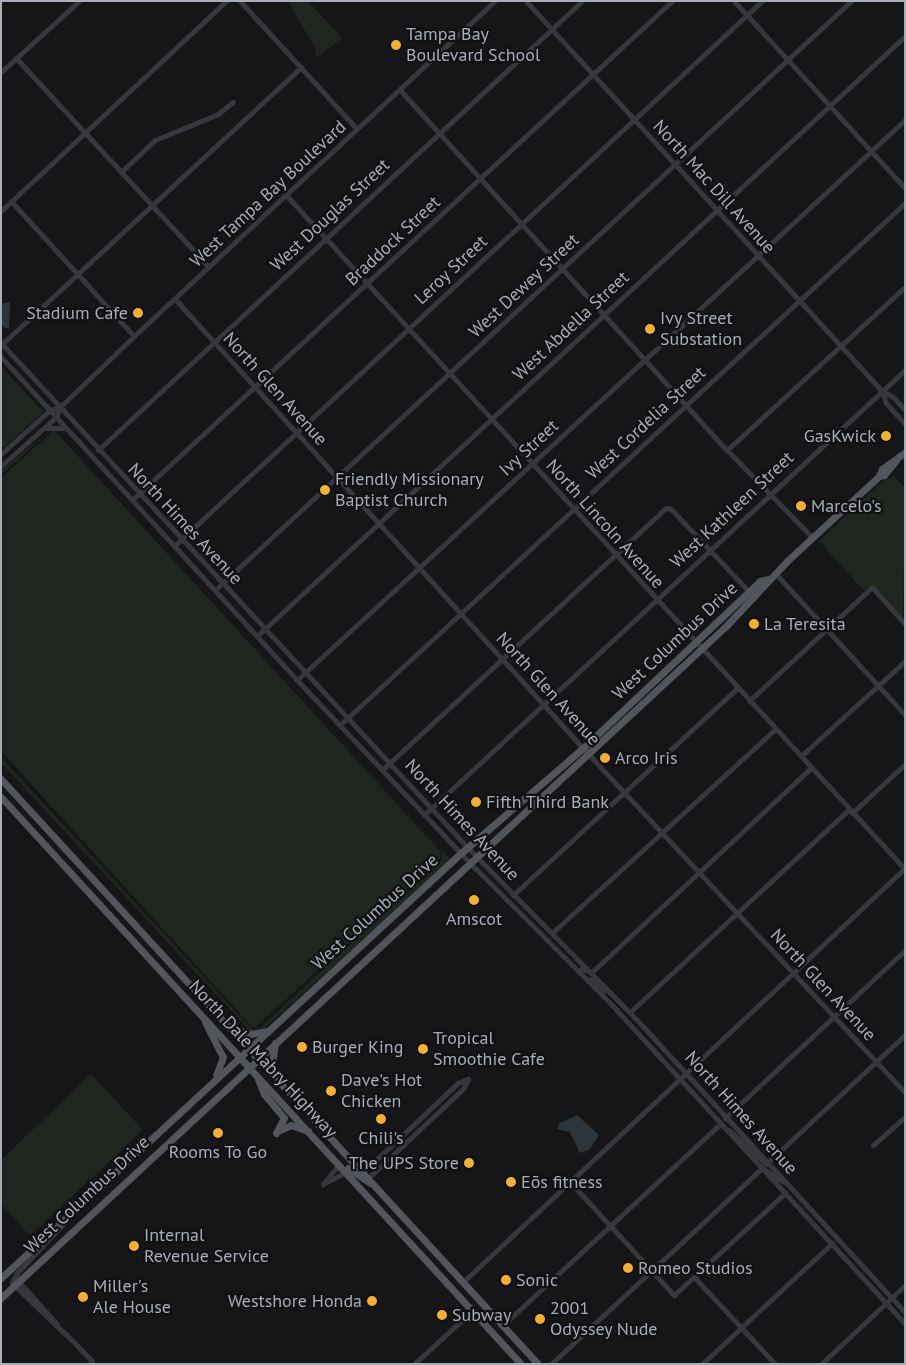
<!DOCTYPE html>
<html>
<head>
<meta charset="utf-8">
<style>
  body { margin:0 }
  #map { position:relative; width:906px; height:1365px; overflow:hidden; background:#161618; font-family:"PT Sans",sans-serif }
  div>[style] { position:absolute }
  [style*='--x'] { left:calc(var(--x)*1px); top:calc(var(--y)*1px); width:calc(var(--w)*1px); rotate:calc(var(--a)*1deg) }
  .green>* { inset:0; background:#1e261f }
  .water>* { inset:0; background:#2c353c }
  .minor>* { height:5px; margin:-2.5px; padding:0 2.5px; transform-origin:2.5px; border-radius:2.5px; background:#37383d }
  .major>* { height:7px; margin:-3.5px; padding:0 3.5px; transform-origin:3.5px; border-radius:3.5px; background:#53555c }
  .dots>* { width:14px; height:14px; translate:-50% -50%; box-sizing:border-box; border:2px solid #111113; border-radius:50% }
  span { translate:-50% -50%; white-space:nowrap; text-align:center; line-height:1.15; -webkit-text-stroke:4.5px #111113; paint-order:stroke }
  .poi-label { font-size:18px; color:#a8adb8 }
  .left { translate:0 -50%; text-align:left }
  .right { translate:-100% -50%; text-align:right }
  .street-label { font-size:18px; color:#a8adb8 }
  .frame { position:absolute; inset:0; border:2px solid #a8adb8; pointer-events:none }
</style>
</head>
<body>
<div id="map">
  <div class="green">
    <div style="clip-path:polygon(288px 1px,308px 1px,342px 38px,316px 58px,315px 48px)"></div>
    <div style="clip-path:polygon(1px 366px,43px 412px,1px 450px)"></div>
    <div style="clip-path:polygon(52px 429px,1px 475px,1px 471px,12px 461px)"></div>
    <div style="clip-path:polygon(58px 429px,451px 860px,265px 1028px,250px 1031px,1px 763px,1px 757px,252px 1029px,258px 1029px,441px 861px,443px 852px)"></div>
    <div style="clip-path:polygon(54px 430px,441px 852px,440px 859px,256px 1027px,252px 1027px,1px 751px,1px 478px)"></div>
    <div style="clip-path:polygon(894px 476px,905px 488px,903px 619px,872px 585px,864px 591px,819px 541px,880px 483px)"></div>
    <div style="clip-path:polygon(91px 1074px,143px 1130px,30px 1236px,1px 1204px,1px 1160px)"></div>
  </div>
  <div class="water">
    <div style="clip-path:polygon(10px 302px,9px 328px,5px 328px,1px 325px,1px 304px)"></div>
    <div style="clip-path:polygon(577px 1115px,599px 1135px,589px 1150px,580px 1153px,570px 1132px,557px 1129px,560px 1123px)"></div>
  </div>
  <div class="minor">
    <div style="--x:240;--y:1;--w:173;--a:47.6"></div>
    <div style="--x:526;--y:1;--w:528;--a:47.61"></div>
    <div style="--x:882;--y:391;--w:13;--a:72"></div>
    <div style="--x:886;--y:403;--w:28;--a:48"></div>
    <div style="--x:734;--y:1;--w:253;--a:47.6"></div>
    <div style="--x:16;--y:58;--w:284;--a:47.3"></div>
    <div style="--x:1;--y:72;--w:105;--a:-42.3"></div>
    <div style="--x:400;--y:90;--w:486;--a:47.8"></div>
    <div style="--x:727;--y:450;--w:122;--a:45.7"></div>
    <div style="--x:122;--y:171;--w:45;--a:-43.2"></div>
    <div style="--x:155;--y:140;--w:68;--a:-22.4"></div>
    <div style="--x:218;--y:114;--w:19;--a:-39"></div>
    <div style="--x:286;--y:195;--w:915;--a:47.44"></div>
    <div style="--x:11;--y:201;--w:183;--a:47.7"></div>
    <div style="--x:1;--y:211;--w:308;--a:-43"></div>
    <div style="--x:175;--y:299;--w:619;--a:47.75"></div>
    <div style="--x:591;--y:757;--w:460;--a:46.9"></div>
    <div style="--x:1;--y:343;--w:688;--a:47.24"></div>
    <div style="--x:468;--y:848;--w:243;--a:45.5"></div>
    <div style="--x:638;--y:1021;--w:395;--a:47.5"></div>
    <div style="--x:1;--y:345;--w:409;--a:-42.8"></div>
    <div style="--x:1;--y:357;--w:438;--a:47.5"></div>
    <div style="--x:297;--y:680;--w:260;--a:46.6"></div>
    <div style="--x:476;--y:869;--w:191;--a:45"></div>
    <div style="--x:611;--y:1004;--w:435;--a:47.4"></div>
    <div style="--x:882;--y:391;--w:11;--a:27"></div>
    <div style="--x:892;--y:396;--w:19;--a:47"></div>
    <div style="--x:46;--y:428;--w:19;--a:0"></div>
    <div style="--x:98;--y:450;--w:660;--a:-42.85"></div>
    <div style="--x:727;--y:450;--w:241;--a:-42.5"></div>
    <div style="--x:1;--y:454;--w:66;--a:-41.9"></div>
    <div style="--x:50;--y:410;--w:10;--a:-17"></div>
    <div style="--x:1;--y:466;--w:74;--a:-41.7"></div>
    <div style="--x:56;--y:417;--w:11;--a:-68"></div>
    <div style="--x:60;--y:407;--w:103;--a:-43.8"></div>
    <div style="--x:134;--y:336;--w:492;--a:-42.9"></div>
    <div style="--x:132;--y:500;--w:735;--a:-42.74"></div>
    <div style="--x:174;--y:546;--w:802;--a:-42.83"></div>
    <div style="--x:775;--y:573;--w:193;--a:47.5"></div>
    <div style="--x:215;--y:590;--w:867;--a:-42.8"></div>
    <div style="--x:257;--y:636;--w:883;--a:-42.8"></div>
    <div style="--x:297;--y:680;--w:827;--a:-42.65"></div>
    <div style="--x:749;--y:701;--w:168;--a:-42.8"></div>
    <div style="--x:872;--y:587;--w:50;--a:48.3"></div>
    <div style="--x:341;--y:724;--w:768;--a:-42.73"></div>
    <div style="--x:801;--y:756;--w:141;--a:-42.4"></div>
    <div style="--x:383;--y:769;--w:385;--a:-42.7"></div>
    <div style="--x:666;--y:508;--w:5;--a:11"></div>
    <div style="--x:671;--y:509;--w:122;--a:46.7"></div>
    <div style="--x:852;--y:813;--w:72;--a:-42.8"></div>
    <div style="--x:425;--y:814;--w:654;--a:-42.77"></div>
    <div style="--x:513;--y:895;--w:305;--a:-42.7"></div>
    <div style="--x:553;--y:932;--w:301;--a:-42.4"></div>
    <div style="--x:581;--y:969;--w:11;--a:15"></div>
    <div style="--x:592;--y:972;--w:299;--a:-43"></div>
    <div style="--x:587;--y:979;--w:6;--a:9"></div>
    <div style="--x:593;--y:980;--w:15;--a:42"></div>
    <div style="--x:630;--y:1012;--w:299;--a:-42.8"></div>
    <div style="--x:725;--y:1118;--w:246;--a:-43"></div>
    <div style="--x:729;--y:1130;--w:50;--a:42.6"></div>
    <div style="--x:766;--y:1164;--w:190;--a:-42.9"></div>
    <div style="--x:873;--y:1145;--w:43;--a:-41.2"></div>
    <div style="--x:362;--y:1173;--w:132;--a:-43.2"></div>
    <div style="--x:458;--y:1083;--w:11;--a:-22"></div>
    <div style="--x:367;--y:1179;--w:132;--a:-43.2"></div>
    <div style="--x:463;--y:1089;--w:11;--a:-63"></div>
    <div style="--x:570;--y:1182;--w:154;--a:47.4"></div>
    <div style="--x:674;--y:1295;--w:151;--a:-42.6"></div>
    <div style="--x:323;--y:1184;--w:26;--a:-28"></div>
    <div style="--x:323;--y:1184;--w:26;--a:-51"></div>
    <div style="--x:694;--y:1277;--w:119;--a:47"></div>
    <div style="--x:18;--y:1281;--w:58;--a:47.8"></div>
    <div style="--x:464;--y:1281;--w:604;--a:-43.12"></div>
    <div style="--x:503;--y:1325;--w:296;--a:-42.8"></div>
    <div style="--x:64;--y:1332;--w:40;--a:46"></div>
    <div style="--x:92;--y:1361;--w:4;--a:124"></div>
    <div style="--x:65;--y:1334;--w:74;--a:-136.1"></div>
    <div style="--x:12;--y:1283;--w:11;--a:-63"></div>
    <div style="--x:17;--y:1273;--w:71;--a:-46.7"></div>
    <div style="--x:414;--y:1364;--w:80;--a:-42.5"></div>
    <div style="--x:551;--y:1364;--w:288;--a:-42.9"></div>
    <div style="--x:762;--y:1168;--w:24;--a:33"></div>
    <div style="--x:702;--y:1364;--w:178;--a:-42.9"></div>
    <div style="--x:821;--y:1364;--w:115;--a:-43.2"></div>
  </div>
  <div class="major">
    <div style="--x:879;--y:476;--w:8;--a:-67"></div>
    <div style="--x:882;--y:469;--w:29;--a:-36"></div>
    <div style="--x:1;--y:779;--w:794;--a:47.45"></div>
    <div style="--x:1;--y:797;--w:769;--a:47.48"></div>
    <div style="--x:205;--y:1022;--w:39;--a:63"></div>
    <div style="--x:223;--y:1057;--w:19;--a:111"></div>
    <div style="--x:231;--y:1028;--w:21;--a:17"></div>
    <div style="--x:251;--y:1034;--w:15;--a:-11"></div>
    <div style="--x:275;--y:1043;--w:22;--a:98"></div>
    <div style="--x:272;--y:1065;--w:14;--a:60"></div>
    <div style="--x:258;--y:1079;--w:16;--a:68"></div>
    <div style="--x:264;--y:1094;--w:31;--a:50"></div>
    <div style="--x:284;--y:1118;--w:17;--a:118"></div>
    <div style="--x:280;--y:1130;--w:12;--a:-24"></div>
    <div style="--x:291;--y:1125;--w:18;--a:19"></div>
    <div style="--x:348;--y:1168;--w:27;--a:34"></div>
    <div style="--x:1;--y:1278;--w:626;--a:-42.74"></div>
    <div style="--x:461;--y:853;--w:161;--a:-40.7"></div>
    <div style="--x:583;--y:748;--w:243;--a:-43.3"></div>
    <div style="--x:760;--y:581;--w:9;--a:-13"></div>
    <div style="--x:1;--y:1298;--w:990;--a:-42.83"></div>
    <div style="--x:727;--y:625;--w:88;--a:-46.8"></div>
    <div style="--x:787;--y:561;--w:125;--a:-42.7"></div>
    <div style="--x:879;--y:476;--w:5;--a:-11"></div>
    <div style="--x:884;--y:475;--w:19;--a:-51"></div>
  </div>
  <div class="dots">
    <div style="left:396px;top:45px;background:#f2b134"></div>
    <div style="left:138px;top:313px;background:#f2b134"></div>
    <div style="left:650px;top:329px;background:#f2b134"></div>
    <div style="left:886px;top:436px;background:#f2b134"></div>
    <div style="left:325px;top:490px;background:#f2b134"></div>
    <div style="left:801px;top:506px;background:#f2b134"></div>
    <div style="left:754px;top:624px;background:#f2b134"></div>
    <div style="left:605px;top:758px;background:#f2b134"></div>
    <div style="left:476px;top:802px;background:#f2b134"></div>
    <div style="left:474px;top:900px;background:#f2b134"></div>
    <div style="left:302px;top:1047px;background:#f2b134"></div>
    <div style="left:423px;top:1049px;background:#f2b134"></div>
    <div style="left:331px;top:1091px;background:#f2b134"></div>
    <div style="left:381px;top:1119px;background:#f2b134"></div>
    <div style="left:218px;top:1133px;background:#f2b134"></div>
    <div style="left:469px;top:1163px;background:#f2b134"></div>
    <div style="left:511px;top:1182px;background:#f2b134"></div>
    <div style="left:134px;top:1246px;background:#f2b134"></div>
    <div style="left:628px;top:1268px;background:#f2b134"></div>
    <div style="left:506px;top:1280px;background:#f2b134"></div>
    <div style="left:83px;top:1297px;background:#f2b134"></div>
    <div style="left:372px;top:1301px;background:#f2b134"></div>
    <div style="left:442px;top:1315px;background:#f2b134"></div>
    <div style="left:540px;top:1319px;background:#f2b134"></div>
  </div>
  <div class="poi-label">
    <span class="left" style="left:406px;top:45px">Tampa Bay<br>Boulevard School</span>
    <span class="right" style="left:128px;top:313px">Stadium Cafe</span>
    <span class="left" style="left:660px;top:329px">Ivy Street<br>Substation</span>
    <span class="right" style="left:876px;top:436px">GasKwick</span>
    <span class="left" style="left:335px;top:490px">Friendly Missionary<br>Baptist Church</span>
    <span class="left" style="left:811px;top:506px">Marcelo's</span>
    <span class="left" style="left:764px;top:624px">La Teresita</span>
    <span class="left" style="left:615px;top:758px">Arco Iris</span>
    <span class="left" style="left:486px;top:802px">Fifth Third Bank</span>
    <span style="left:474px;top:919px">Amscot</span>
    <span class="left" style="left:433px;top:1049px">Tropical<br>Smoothie Cafe</span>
    <span class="left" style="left:312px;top:1047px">Burger King</span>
    <span class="left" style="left:341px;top:1091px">Dave's Hot<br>Chicken</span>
    <span style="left:381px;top:1138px">Chili's</span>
    <span style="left:218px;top:1152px">Rooms To Go</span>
    <span class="right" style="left:459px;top:1163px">The UPS Store</span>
    <span class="left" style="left:521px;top:1182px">Eōs fitness</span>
    <span class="left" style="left:144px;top:1246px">Internal<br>Revenue Service</span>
    <span class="left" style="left:638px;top:1268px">Romeo Studios</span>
    <span class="left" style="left:516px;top:1280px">Sonic</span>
    <span class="left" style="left:93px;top:1297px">Miller's<br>Ale House</span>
    <span class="right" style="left:362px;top:1301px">Westshore Honda</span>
    <span class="left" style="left:550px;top:1319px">2001<br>Odyssey Nude</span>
    <span class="left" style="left:452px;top:1315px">Subway</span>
  </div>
  <div class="street-label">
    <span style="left:714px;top:187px;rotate:48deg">North Mac Dill Avenue</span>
    <span style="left:268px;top:194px;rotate:-43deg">West Tampa Bay Boulevard</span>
    <span style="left:330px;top:215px;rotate:-43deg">West Douglas Street</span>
    <span style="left:393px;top:241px;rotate:-43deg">Braddock Street</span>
    <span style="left:451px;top:270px;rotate:-43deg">Leroy Street</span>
    <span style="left:524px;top:286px;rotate:-43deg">West Dewey Street</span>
    <span style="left:571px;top:326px;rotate:-43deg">West Abdella Street</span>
    <span style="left:275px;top:389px;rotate:48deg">North Glen Avenue</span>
    <span style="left:646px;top:423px;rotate:-43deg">West Cordelia Street</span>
    <span style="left:529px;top:448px;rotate:-43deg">Ivy Street</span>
    <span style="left:732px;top:510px;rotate:-43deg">West Kathleen Street</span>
    <span style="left:185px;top:524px;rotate:47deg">North Himes Avenue</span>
    <span style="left:605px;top:524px;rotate:48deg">North Lincoln Avenue</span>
    <span style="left:675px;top:641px;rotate:-43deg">West Columbus Drive</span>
    <span style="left:548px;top:689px;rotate:48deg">North Glen Avenue</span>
    <span style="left:462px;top:820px;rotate:47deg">North Himes Avenue</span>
    <span style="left:375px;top:912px;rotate:-42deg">West Columbus Drive</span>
    <span style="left:823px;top:985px;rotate:47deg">North Glen Avenue</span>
    <span style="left:263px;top:1059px;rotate:47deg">North Dale Mabry Highway</span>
    <span style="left:741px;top:1113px;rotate:48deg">North Himes Avenue</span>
    <span style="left:87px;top:1195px;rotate:-43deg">West Columbus Drive</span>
  </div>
  <div class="frame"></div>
</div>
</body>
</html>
